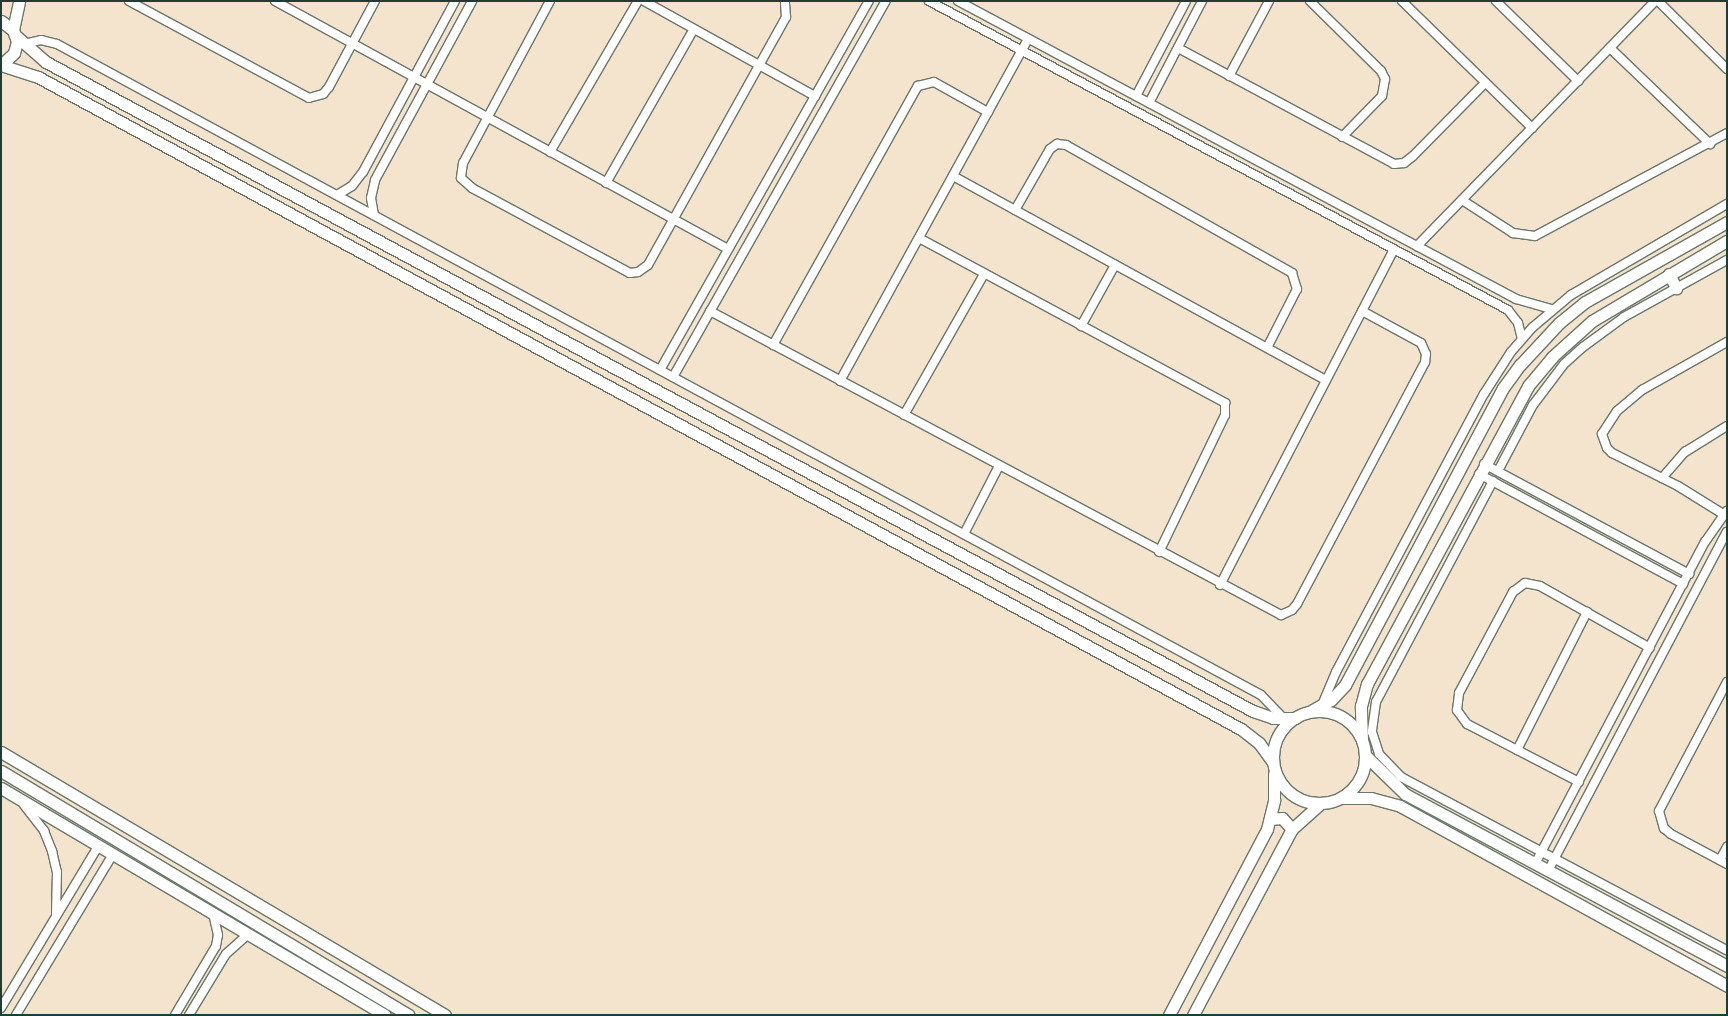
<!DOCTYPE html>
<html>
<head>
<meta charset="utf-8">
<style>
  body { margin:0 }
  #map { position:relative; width:1728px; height:1016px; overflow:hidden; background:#f4e4cd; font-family:Kalam,sans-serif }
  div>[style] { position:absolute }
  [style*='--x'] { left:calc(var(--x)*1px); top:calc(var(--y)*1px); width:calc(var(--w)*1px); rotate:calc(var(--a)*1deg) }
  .roads { filter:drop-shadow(1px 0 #6a776a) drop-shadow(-1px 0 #6a776a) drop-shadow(0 1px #6a776a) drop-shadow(0 -1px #6a776a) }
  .street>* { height:8px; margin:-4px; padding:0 4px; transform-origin:4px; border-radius:4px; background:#fff }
  .secondary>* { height:11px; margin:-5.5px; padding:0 5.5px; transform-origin:5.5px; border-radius:5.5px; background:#fff }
  .secondary>.ring { margin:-5.5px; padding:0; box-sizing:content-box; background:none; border:11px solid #fff; border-radius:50% }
  span { translate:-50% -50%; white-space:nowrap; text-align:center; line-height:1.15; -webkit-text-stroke:4.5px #f6f6f2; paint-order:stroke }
  .frame { position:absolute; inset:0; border:2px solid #1f3d34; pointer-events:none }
</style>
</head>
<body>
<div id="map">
  <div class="roads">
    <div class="street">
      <div style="--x:129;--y:1;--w:204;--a:28.3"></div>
      <div style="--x:309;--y:98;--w:15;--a:-16"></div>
      <div style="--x:323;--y:94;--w:9;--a:-49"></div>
      <div style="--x:329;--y:87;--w:98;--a:-61.9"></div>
      <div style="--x:275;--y:1;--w:516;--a:28.7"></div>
      <div style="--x:550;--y:1;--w:184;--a:118.2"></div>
      <div style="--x:463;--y:163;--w:15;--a:98"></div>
      <div style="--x:461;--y:178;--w:15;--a:42"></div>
      <div style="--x:472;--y:188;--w:179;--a:28.3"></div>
      <div style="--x:630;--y:273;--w:8;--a:-7"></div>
      <div style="--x:638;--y:272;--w:12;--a:-35"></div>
      <div style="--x:648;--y:265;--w:284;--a:-60.9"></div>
      <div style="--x:786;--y:17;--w:16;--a:-94"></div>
      <div style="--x:644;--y:1;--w:196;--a:29.1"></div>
      <div style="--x:929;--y:1;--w:656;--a:28.09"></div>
      <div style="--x:1508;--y:310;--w:16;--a:52"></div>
      <div style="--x:1518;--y:323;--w:16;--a:76"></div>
      <div style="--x:958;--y:1;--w:633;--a:28.1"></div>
      <div style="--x:1516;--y:299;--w:37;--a:16"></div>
      <div style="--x:1310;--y:1;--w:100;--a:44.6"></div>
      <div style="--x:1381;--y:71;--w:9;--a:63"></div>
      <div style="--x:1385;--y:79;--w:17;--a:100"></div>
      <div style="--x:1382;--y:96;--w:57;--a:134.3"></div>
      <div style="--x:1402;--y:1;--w:182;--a:44.3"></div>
      <div style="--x:1496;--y:1;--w:115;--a:44.3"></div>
      <div style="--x:1658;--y:1;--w:97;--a:44.6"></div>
      <div style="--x:24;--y:44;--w:17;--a:-13"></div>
      <div style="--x:41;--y:40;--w:16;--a:14"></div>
      <div style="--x:57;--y:44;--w:1369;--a:28.4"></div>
      <div style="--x:1261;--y:695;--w:33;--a:46"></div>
      <div style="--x:1178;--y:48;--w:245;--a:28.2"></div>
      <div style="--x:1394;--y:164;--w:10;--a:-6"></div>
      <div style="--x:1404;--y:163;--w:11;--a:-38"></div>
      <div style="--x:1413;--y:156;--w:103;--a:-45.4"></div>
      <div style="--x:1610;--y:48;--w:139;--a:43.8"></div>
      <div style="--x:1229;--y:76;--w:85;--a:-61.9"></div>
      <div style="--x:1136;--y:96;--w:107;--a:-62.2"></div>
      <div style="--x:1149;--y:103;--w:115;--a:-62.5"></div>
      <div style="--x:550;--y:152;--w:175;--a:-59.8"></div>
      <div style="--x:953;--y:176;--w:425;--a:28.7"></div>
      <div style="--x:606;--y:183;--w:177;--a:-60.3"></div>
      <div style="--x:337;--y:195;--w:17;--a:-31"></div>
      <div style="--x:352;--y:186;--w:18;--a:-52"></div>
      <div style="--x:363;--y:172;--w:194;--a:-61.7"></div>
      <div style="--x:1462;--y:200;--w:61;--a:32.9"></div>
      <div style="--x:1513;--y:233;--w:22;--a:8"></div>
      <div style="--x:1535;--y:236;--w:218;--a:-28.2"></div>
      <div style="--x:1015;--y:210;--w:70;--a:-60.2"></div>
      <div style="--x:1050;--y:149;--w:9;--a:-36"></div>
      <div style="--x:1057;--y:144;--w:9;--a:6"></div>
      <div style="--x:1066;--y:145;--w:260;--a:29.5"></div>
      <div style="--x:1292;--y:273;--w:17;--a:73"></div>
      <div style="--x:1297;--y:289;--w:66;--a:117"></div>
      <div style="--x:374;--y:215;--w:17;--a:-100"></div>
      <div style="--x:371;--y:198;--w:18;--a:-77"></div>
      <div style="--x:375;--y:180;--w:204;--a:-61.5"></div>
      <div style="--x:919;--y:238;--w:348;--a:28.3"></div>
      <div style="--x:1225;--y:403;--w:12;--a:90"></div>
      <div style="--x:1225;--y:415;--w:152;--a:115.7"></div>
      <div style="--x:1417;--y:246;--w:342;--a:-45.8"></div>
      <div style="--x:710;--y:311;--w:647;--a:28.03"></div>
      <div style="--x:1281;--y:615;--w:12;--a:-24"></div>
      <div style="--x:1292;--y:610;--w:8;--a:-50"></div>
      <div style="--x:1297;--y:604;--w:274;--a:-62.1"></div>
      <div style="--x:1425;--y:362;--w:8;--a:-83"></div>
      <div style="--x:1426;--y:354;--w:12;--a:-114"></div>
      <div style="--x:1421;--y:343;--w:67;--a:-151.5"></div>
      <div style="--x:1081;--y:326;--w:70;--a:-60.9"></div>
      <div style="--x:773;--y:345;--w:297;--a:-60.8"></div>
      <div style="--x:918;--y:86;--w:16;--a:-14"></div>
      <div style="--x:934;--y:82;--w:62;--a:29.1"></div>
      <div style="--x:660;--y:370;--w:424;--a:-60.5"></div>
      <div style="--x:673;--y:377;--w:432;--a:-60.5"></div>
      <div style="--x:840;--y:381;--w:390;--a:-61.2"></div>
      <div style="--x:904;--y:415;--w:162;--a:-60.4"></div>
      <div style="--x:1484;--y:464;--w:233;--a:28.2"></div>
      <div style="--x:1498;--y:471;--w:75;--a:-62.1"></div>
      <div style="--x:1533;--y:405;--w:51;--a:-52.9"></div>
      <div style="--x:1564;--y:364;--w:25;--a:-42"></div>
      <div style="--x:1583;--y:347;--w:51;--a:-36.2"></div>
      <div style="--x:1624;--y:317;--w:118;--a:-29"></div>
      <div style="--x:1479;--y:474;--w:232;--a:28.3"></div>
      <div style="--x:1662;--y:478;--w:35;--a:-49"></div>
      <div style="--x:1685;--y:452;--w:49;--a:-31.8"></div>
      <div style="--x:1493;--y:481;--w:250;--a:117.9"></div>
      <div style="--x:1376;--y:702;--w:30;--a:98"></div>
      <div style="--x:1372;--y:732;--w:23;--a:72"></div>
      <div style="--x:1379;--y:754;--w:32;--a:46"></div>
      <div style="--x:1401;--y:777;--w:369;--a:28"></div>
      <div style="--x:1723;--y:514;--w:53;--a:-148.1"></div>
      <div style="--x:1678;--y:486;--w:74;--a:-153.4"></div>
      <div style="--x:1612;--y:453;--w:7;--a:-135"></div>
      <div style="--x:1607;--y:448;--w:15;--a:-110"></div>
      <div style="--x:1602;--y:434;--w:27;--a:-57"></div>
      <div style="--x:1617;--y:411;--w:33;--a:-40"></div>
      <div style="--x:1642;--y:390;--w:98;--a:-29.5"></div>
      <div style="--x:964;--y:534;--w:76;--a:-62.8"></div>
      <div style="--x:1220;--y:585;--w:378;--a:-62.6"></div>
      <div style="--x:1727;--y:682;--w:146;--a:117.8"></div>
      <div style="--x:1659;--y:811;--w:18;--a:74"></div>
      <div style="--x:1664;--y:828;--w:9;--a:41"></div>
      <div style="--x:1671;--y:834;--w:64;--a:28.2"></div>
      <div style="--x:1322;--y:705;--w:36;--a:-67"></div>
      <div style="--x:1336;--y:672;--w:315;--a:-62"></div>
      <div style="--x:1484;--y:394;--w:50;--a:-57.3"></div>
      <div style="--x:1511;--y:352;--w:33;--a:-49"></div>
      <div style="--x:1533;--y:327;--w:50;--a:-40.1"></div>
      <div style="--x:1571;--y:295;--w:181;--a:-30.3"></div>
      <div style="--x:1517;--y:750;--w:155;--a:-63.1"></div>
      <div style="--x:1579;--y:782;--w:126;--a:-152.6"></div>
      <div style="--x:1467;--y:724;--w:17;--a:-126"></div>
      <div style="--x:1457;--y:710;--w:17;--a:-83"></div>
      <div style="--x:1459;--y:693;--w:115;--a:-61.9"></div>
      <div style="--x:1513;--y:592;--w:15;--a:-37"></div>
      <div style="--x:1525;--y:583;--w:15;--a:11"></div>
      <div style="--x:1540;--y:586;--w:126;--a:29.4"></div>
      <div style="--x:24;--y:805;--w:33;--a:52"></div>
      <div style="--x:44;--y:831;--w:22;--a:68"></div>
      <div style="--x:52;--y:851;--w:22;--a:77"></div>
      <div style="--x:57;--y:872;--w:42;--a:91.4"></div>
      <div style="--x:1720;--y:860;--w:15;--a:-62"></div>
      <div style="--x:1536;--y:862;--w:362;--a:-62.2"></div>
      <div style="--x:1705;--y:542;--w:38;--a:-55"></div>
      <div style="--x:1549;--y:869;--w:381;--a:-62.2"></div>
      <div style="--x:1;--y:1008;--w:190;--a:-59"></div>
      <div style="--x:16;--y:1015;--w:188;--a:-58.9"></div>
      <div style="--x:175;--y:1015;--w:80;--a:-59.3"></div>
      <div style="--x:216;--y:946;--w:11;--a:-80"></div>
      <div style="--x:218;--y:935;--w:23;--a:-103"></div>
      <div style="--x:189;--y:1015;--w:71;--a:-58.8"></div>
      <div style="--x:226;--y:954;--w:30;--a:-42"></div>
    </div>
    <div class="secondary">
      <div style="--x:1;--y:21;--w:15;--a:37"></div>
      <div style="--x:13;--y:30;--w:12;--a:70"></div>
      <div style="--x:17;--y:41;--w:12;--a:104"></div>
      <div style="--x:14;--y:53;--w:18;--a:137"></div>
      <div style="--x:13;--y:30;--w:30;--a:-78"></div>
      <div style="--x:15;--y:35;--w:41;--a:41.1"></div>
      <div style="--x:46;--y:62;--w:1370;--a:28.27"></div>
      <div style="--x:1253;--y:711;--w:21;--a:19"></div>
      <div style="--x:1273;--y:718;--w:22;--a:0"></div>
      <div style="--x:1;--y:65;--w:39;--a:18"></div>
      <div style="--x:38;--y:77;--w:1368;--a:28.46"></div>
      <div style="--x:1241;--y:729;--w:23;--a:38"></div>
      <div style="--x:1259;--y:743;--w:24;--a:54"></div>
      <div style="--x:1669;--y:274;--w:16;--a:63"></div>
      <div class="ring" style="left:1273px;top:711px;width:81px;height:81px"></div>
      <div style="--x:1309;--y:712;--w:25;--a:-29"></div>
      <div style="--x:1331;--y:700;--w:21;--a:-47"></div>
      <div style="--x:1345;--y:685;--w:336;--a:-62"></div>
      <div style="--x:1503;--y:388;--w:29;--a:-54"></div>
      <div style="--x:1520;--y:365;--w:57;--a:-47.1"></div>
      <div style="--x:1559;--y:323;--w:33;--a:-39"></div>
      <div style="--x:1585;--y:302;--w:163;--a:-29.4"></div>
      <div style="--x:1362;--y:740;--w:34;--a:-92"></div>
      <div style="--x:1361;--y:706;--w:23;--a:-75"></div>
      <div style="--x:1367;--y:684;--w:339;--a:-61.6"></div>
      <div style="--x:1528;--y:386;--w:38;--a:-50"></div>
      <div style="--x:1552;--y:357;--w:54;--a:-42"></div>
      <div style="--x:1592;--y:321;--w:157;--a:-30.7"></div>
      <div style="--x:1;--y:752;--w:516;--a:30.64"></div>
      <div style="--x:1365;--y:755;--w:56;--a:44.3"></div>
      <div style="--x:1405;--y:794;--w:365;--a:28.1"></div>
      <div style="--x:1;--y:771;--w:475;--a:30.9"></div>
      <div style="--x:1;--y:788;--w:446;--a:30.6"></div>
      <div style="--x:1341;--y:798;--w:30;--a:0"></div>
      <div style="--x:1371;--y:798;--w:30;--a:15"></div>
      <div style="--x:1400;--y:806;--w:373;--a:28.8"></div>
      <div style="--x:1270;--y:819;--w:12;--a:-5"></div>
      <div style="--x:1282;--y:818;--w:15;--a:48"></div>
      <div style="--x:1169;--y:1015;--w:210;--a:-62.2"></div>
      <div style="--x:1267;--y:829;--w:30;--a:-76"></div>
      <div style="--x:1274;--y:800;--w:26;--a:-90"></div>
      <div style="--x:1193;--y:1015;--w:211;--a:-62"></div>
      <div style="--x:1292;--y:829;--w:38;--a:-42"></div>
    </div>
  </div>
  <div class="frame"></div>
</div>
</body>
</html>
